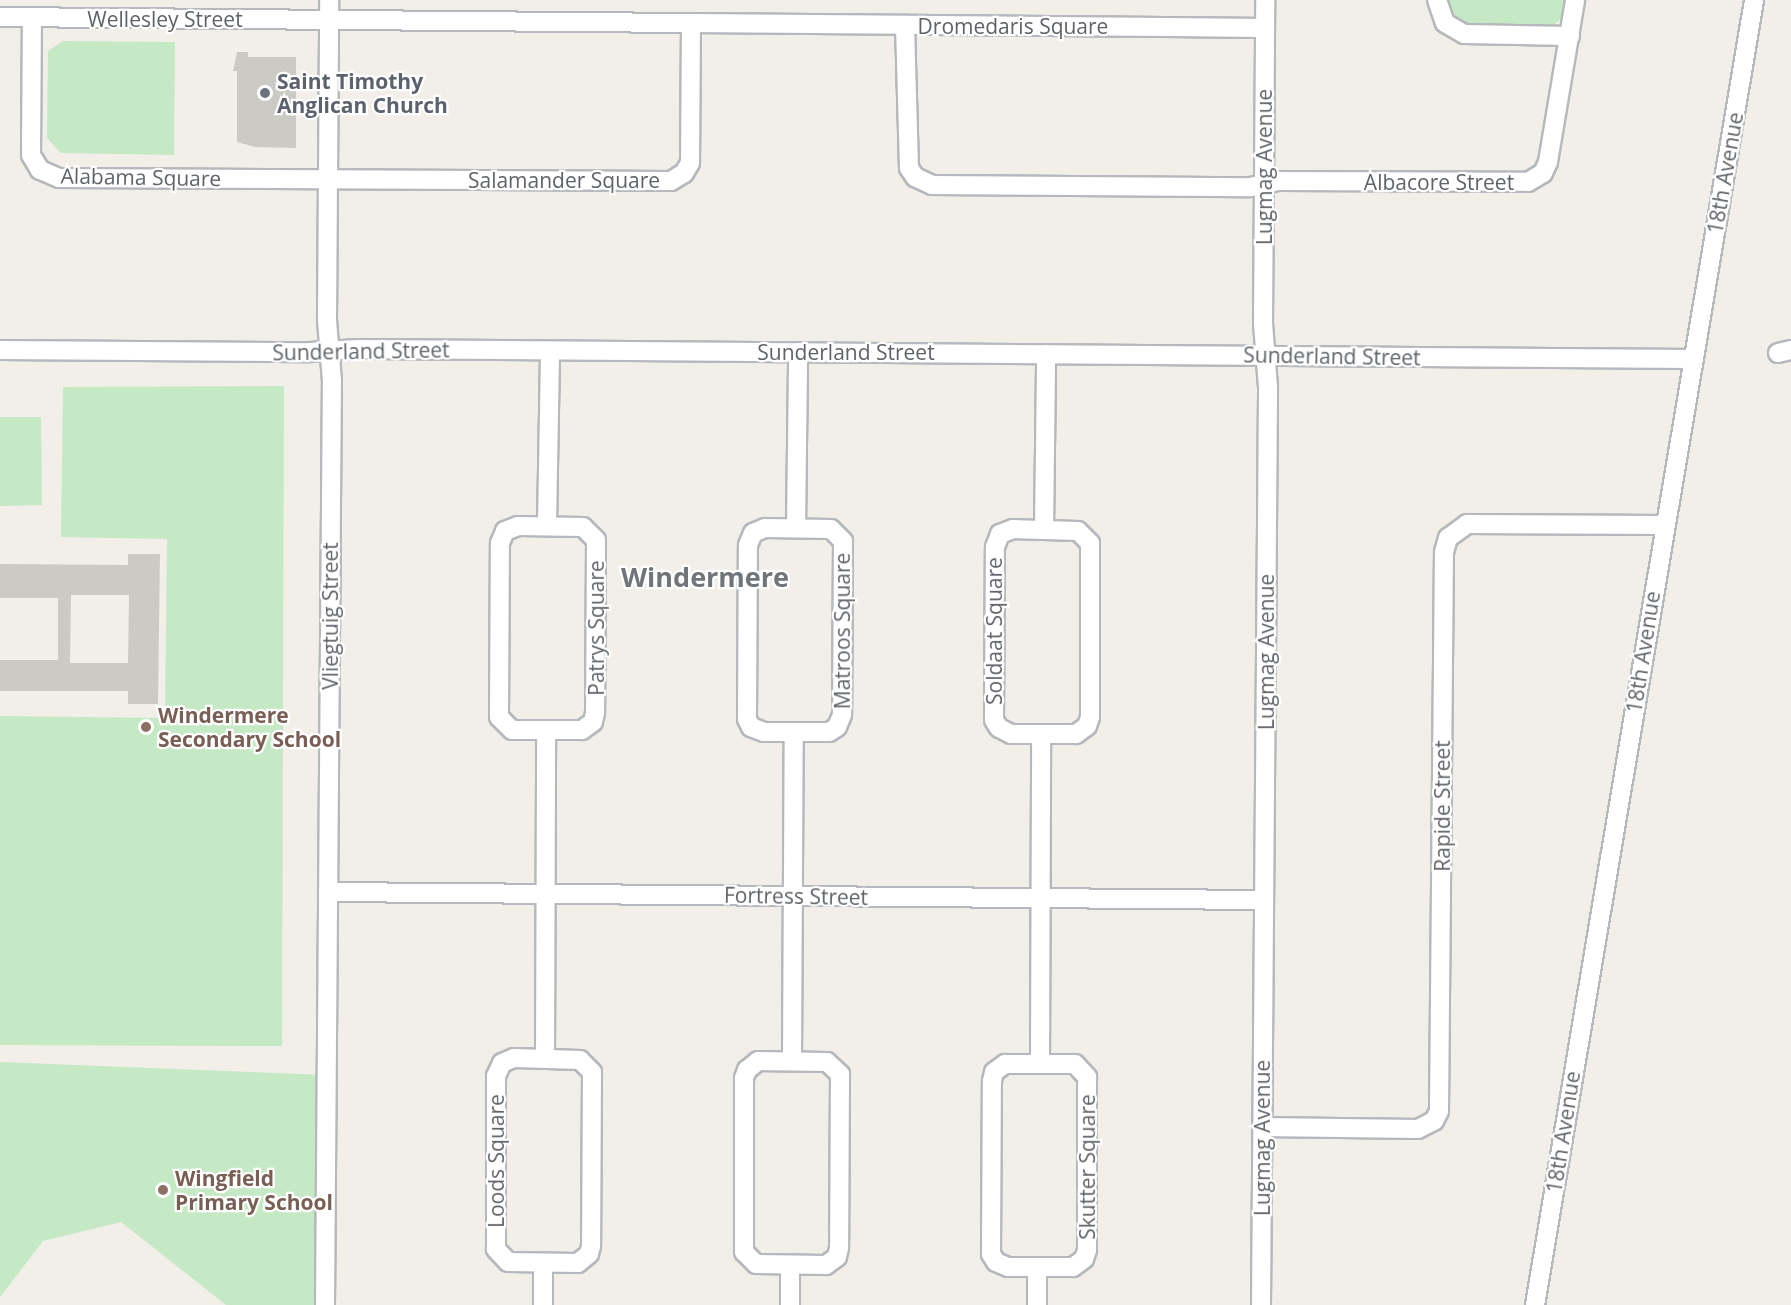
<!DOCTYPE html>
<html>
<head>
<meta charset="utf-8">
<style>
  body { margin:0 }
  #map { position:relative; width:1791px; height:1305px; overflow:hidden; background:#f1efe8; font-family:"Open Sans",sans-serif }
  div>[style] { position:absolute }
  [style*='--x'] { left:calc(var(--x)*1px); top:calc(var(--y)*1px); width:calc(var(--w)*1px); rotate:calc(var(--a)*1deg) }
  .green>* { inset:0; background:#c5e8c5 }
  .building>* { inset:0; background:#cccac5 }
  .roads { filter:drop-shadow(2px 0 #b5b8bc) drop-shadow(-2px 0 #b5b8bc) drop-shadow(0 2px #b5b8bc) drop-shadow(0 -2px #b5b8bc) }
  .street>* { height:18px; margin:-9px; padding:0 9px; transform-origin:9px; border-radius:9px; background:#fff }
  .dots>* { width:16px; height:16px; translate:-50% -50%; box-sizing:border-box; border:3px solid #fff; border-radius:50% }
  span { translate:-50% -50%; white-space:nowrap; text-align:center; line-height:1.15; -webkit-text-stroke:4.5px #fff; paint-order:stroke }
  .street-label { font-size:21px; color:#5f6368 }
  .worship-label { font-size:21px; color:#5b616d; font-weight:700 }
  .left { translate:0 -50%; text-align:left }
  .education-label { font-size:21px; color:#785e54; font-weight:700 }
  .district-label { font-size:27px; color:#70757a; font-weight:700 }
</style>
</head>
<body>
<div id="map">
  <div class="green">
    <div style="clip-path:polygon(1443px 0,1569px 0,1564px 17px,1548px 29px,1473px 28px,1454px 22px)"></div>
    <div style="clip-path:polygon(63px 41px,175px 42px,174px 155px,61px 153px,47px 138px,48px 51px)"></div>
    <div style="clip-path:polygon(284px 386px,282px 1046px,0 1045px,0 716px,165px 718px,167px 539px,61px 537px,63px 387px)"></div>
    <div style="clip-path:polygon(0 417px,41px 417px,42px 505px,0 506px)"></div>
    <div style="clip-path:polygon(0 1062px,326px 1075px,325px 1305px,226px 1305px,121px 1222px,43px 1241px,0 1297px)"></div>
  </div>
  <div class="building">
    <div style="clip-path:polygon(237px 52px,248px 52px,248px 57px,296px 57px,296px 148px,255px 147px,237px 142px,237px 71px,233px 71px)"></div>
    <div style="clip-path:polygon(evenodd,128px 554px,160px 554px,158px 704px,128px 704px,128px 691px,0 691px,0 660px,58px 660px,58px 598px,0 598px,0 564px,128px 565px,128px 554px,71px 595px,129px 595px,128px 663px,70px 663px,71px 595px)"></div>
  </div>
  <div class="roads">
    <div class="street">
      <div style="--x:1437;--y:0;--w:24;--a:71"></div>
      <div style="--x:1445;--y:23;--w:22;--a:30"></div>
      <div style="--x:1464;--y:34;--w:106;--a:1.1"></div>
      <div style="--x:0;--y:17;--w:691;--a:0.5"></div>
      <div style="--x:691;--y:23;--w:140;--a:90.4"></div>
      <div style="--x:690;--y:163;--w:12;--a:121"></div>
      <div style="--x:684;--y:173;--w:15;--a:148"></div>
      <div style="--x:671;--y:181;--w:612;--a:-179.72"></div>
      <div style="--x:59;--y:178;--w:21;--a:-157"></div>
      <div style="--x:40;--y:170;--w:17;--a:-121"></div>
      <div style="--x:31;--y:155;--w:137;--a:-89.6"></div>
      <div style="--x:691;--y:23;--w:214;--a:0.5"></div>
      <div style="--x:1265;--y:28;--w:360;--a:-179.5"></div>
      <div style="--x:905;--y:25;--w:143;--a:88.4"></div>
      <div style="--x:909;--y:168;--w:11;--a:56"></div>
      <div style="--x:915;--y:177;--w:19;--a:25"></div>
      <div style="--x:932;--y:185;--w:318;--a:0.4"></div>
      <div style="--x:1250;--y:187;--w:29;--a:-12"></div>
      <div style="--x:1278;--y:181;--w:250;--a:0.2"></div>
      <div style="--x:1528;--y:182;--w:17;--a:-31"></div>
      <div style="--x:1543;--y:173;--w:12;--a:-66"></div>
      <div style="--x:1548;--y:162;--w:164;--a:-80.5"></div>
      <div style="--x:0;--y:350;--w:310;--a:0.4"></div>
      <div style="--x:310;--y:352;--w:48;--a:-3.6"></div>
      <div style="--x:358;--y:349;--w:1335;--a:0.43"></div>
      <div style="--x:1778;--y:353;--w:13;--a:-13"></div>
      <div style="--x:518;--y:526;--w:65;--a:0.9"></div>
      <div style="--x:583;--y:527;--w:18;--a:45"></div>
      <div style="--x:596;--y:540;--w:173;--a:90.3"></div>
      <div style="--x:595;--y:713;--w:9;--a:103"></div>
      <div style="--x:593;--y:722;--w:14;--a:144"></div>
      <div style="--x:582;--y:730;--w:70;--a:180"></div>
      <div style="--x:512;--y:730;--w:18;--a:-135"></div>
      <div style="--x:499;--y:717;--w:174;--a:-89.7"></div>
      <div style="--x:500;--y:543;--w:13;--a:-67"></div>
      <div style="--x:505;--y:531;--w:14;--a:-21"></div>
      <div style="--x:547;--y:526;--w:175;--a:-89"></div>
      <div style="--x:765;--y:528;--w:66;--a:0.9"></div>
      <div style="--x:831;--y:529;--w:17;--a:45"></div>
      <div style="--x:843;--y:541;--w:174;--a:90.3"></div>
      <div style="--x:842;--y:715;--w:13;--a:113"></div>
      <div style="--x:837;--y:727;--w:9;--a:148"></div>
      <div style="--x:829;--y:732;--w:65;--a:180"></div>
      <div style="--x:764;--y:732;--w:14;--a:-159"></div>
      <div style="--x:751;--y:727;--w:9;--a:-117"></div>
      <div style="--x:747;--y:719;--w:174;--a:-89.7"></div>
      <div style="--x:748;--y:545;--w:13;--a:-67"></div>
      <div style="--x:753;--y:533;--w:13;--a:-23"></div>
      <div style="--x:796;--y:528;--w:176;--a:-89.3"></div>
      <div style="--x:1013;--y:529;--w:65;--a:1.8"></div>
      <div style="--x:1078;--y:531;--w:17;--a:45"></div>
      <div style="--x:1090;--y:543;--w:174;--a:90"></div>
      <div style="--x:1090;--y:717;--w:9;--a:108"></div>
      <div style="--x:1087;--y:726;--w:14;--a:144"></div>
      <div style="--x:1076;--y:734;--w:65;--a:180"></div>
      <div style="--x:1011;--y:734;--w:13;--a:-153"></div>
      <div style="--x:999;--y:728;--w:9;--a:-122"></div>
      <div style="--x:994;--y:720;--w:173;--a:-89.7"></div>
      <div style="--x:995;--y:547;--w:14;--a:-69"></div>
      <div style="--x:1000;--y:534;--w:14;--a:-21"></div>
      <div style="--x:1044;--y:530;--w:176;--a:-89.3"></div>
      <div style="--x:328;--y:892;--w:936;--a:0.49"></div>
      <div style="--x:514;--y:1058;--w:66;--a:1.7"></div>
      <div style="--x:580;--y:1060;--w:17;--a:45"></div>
      <div style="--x:592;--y:1072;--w:174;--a:90.3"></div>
      <div style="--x:591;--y:1246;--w:8;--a:104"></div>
      <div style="--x:589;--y:1254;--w:14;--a:141"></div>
      <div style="--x:578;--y:1263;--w:70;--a:-179.2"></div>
      <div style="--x:508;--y:1262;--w:18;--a:-133"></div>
      <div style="--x:496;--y:1249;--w:173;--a:-90"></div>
      <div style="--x:496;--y:1076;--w:14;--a:-65"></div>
      <div style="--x:502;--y:1063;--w:13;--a:-23"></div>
      <div style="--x:545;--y:1059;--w:328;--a:-89.8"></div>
      <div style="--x:758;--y:1061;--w:69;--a:0.8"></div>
      <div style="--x:827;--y:1062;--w:18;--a:43"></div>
      <div style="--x:840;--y:1074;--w:174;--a:90.3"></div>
      <div style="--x:839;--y:1248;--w:9;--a:103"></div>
      <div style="--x:837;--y:1257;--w:14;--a:144"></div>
      <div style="--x:826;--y:1265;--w:70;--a:-179.2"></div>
      <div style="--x:756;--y:1264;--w:17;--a:-135"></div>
      <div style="--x:744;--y:1252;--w:174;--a:-90"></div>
      <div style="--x:744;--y:1078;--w:9;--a:-69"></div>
      <div style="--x:747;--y:1070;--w:14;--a:-39"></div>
      <div style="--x:792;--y:1061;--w:329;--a:-89.7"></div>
      <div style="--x:1040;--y:1063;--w:329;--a:-89.8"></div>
      <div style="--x:1005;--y:1064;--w:70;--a:0"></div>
      <div style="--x:1075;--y:1064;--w:18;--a:47"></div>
      <div style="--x:1087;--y:1077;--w:173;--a:90"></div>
      <div style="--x:1087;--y:1250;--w:9;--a:108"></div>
      <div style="--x:1084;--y:1259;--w:14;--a:144"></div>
      <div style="--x:1073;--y:1267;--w:65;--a:180"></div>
      <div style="--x:1008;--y:1267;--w:13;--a:-157"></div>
      <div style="--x:996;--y:1262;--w:9;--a:-122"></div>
      <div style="--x:991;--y:1254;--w:173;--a:-89.7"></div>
      <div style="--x:992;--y:1081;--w:9;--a:-77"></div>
      <div style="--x:994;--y:1072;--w:14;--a:-36"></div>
      <div style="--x:1262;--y:1127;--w:156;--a:0.7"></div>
      <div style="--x:1418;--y:1129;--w:18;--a:-27"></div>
      <div style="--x:1434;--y:1121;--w:11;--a:-63"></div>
      <div style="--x:1439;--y:1111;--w:559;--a:-89.49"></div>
      <div style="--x:1444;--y:552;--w:15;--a:-74"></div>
      <div style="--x:1448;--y:538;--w:24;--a:-36"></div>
      <div style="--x:1467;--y:524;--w:197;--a:0.3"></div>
      <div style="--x:325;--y:1305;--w:924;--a:-89.57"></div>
      <div style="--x:332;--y:381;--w:61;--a:-94.7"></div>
      <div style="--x:327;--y:320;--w:320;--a:-89.6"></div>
      <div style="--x:543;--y:1305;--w:42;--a:-90"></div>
      <div style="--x:790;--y:1305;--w:40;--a:-90"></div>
      <div style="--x:1037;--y:1305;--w:37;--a:-90"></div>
      <div style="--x:1261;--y:1305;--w:918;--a:-89.56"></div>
      <div style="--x:1268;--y:387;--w:63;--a:-94.5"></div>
      <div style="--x:1263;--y:324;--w:324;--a:-89.6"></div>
      <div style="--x:1535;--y:1305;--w:1323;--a:-80.47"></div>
    </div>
  </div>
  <div class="dots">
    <div style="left:265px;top:93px;background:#6b7280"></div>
    <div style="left:146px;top:727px;background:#8d6e63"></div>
    <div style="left:163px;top:1190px;background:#8d6e63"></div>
  </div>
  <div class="street-label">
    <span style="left:165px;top:19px">Wellesley Street</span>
    <span style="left:1013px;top:26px">Dromedaris Square</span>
    <span style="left:1264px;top:167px;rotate:-90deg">Lugmag Avenue</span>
    <span style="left:1725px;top:173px;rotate:-80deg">18th Avenue</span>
    <span style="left:141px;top:177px;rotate:1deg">Alabama Square</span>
    <span style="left:564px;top:180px">Salamander Square</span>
    <span style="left:1439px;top:182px">Albacore Street</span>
    <span style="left:361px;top:351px;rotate:-1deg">Sunderland Street</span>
    <span style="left:846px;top:352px">Sunderland Street</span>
    <span style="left:1332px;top:356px;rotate:1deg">Sunderland Street</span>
    <span style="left:330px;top:616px;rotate:-90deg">Vliegtuig Street</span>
    <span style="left:596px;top:628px;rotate:-90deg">Patrys Square</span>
    <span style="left:842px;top:631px;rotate:-90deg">Matroos Square</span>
    <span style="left:994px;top:631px;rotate:-90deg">Soldaat Square</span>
    <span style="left:1266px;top:652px;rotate:-90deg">Lugmag Avenue</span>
    <span style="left:1643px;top:652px;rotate:-81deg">18th Avenue</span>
    <span style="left:1442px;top:806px;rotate:-90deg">Rapide Street</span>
    <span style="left:796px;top:896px;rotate:1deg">Fortress Street</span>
    <span style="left:1563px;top:1132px;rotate:-81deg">18th Avenue</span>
    <span style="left:1262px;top:1138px;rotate:-90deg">Lugmag Avenue</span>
    <span style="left:496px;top:1161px;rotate:-90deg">Loods Square</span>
    <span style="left:1087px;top:1167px;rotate:-90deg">Skutter Square</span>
  </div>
  <div class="worship-label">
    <span class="left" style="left:277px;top:93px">Saint Timothy<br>Anglican Church</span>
  </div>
  <div class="education-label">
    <span class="left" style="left:158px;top:727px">Windermere<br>Secondary School</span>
    <span class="left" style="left:175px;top:1190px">Wingfield<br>Primary School</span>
  </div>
  <div class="district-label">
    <span style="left:705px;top:577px">Windermere</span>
  </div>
</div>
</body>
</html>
